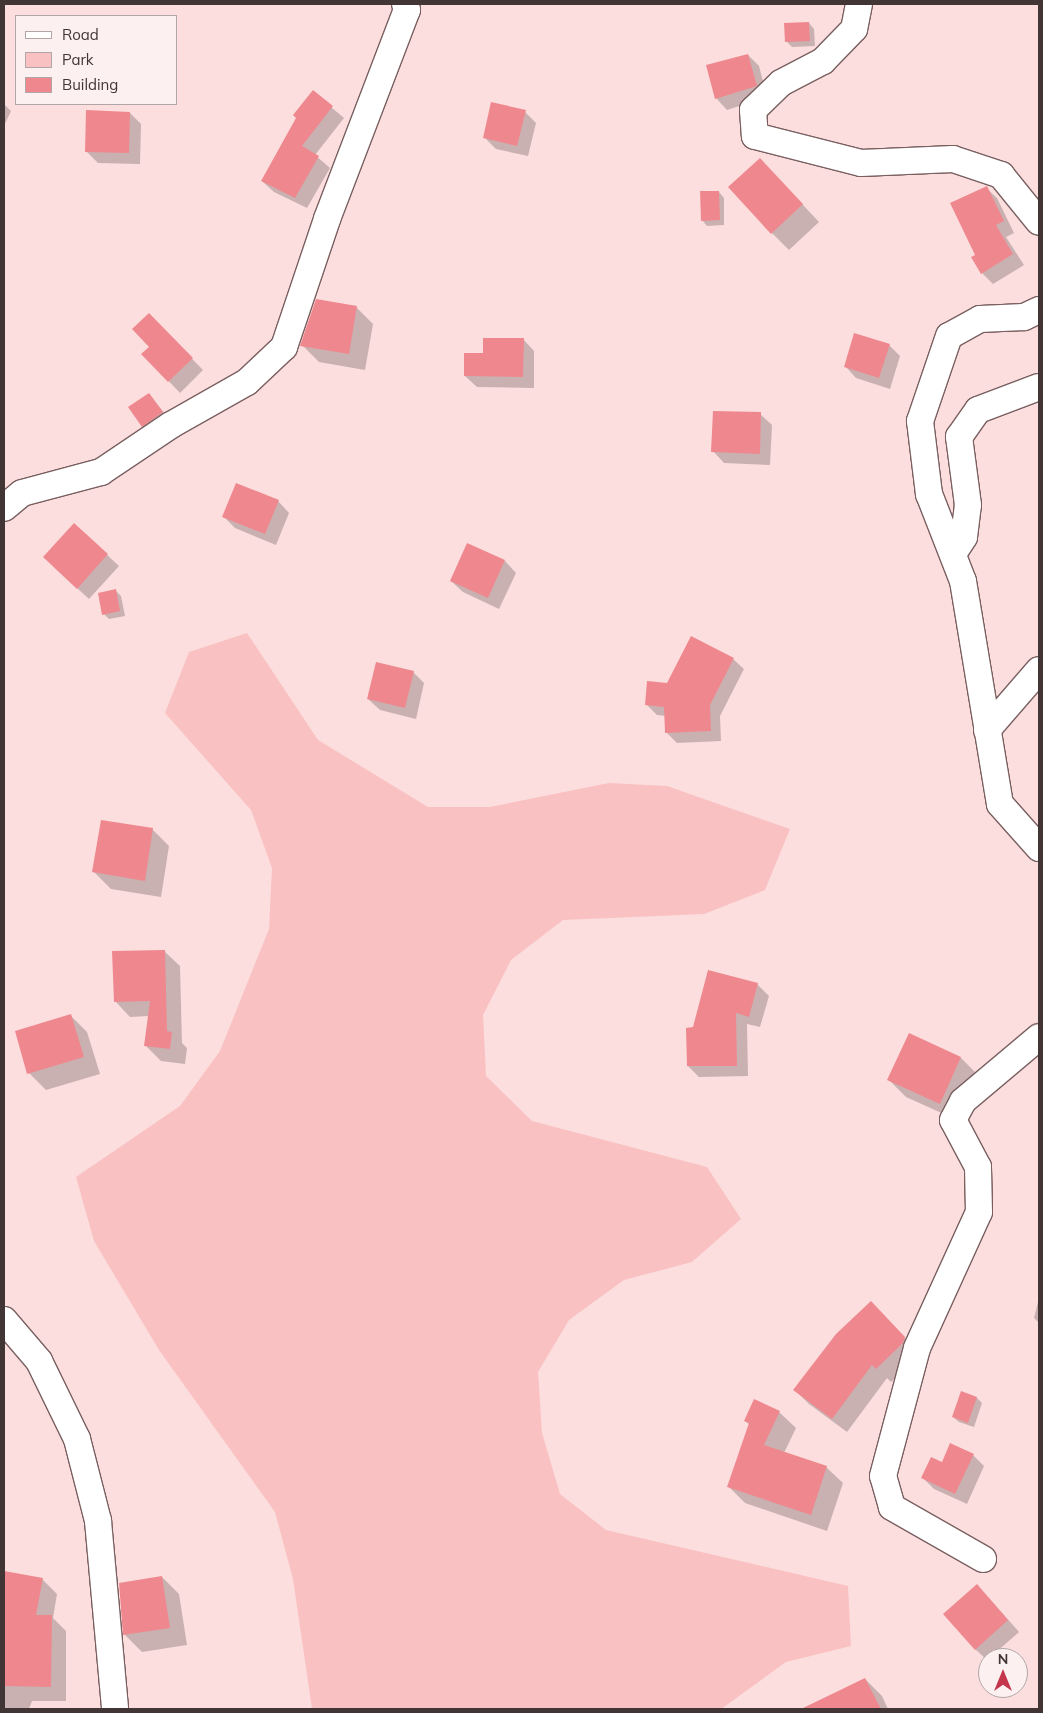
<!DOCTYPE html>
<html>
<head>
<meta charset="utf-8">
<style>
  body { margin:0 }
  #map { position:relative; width:1043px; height:1713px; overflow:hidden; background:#fcdede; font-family:Mulish,sans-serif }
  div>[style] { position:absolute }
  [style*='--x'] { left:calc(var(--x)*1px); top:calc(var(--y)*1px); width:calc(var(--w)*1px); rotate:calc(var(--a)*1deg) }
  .green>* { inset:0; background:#f9c1c2 }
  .shadow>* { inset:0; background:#0003 }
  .building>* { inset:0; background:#ef888e }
  .roads { filter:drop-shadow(1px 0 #795f60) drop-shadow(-1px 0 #795f60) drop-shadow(0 1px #795f60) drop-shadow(0 -1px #795f60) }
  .street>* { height:26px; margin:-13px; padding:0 13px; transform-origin:13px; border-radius:13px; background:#fff }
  span { translate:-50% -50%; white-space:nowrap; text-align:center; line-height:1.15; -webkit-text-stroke:4.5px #fcf0f0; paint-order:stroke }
  .frame { position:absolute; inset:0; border:5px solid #413535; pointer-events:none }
  .legend { position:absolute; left:15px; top:15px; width:162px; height:90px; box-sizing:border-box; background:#fcf0f0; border:1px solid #b1a5a5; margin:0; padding:6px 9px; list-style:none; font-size:15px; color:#413535 }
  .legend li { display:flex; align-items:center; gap:10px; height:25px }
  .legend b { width:25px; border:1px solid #b1a5a5 }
  .north { position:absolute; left:978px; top:1648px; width:50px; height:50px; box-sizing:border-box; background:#fcf0f0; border:1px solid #b1a5a5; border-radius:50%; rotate:0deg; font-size:14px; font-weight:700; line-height:20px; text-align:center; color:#413535 }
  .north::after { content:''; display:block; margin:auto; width:18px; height:22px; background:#c5354c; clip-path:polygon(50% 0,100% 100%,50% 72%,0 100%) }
</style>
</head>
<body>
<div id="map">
  <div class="green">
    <div style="clip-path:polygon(247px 633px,318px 740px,428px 807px,490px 807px,609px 783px,667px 786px,790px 829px,765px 890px,704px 914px,563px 920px,511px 960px,483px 1015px,486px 1076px,532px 1121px,707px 1167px,741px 1219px,692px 1262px,624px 1280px,569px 1320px,538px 1372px,542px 1433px,560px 1494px,606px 1530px,848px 1586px,851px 1646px,786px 1662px,721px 1709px,312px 1709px,293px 1579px,275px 1512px,159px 1350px,94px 1241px,76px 1177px,180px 1106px,220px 1051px,269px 929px,272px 868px,251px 810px,165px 713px,189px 652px)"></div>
  </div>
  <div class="shadow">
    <div style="clip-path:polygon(809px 23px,814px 29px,815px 46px,792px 47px,787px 42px)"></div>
    <div style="clip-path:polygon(748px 55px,759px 66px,767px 97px,727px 110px,716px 98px)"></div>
    <div style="clip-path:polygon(313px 92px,344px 118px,315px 155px,330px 168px,307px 208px,274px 192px,262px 181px)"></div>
    <div style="clip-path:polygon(4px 104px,11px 111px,4px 126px)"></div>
    <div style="clip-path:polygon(525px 112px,536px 123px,528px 156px,496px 149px,484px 137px)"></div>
    <div style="clip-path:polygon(130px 113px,141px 124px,140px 164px,98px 163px,86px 151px)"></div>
    <div style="clip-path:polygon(760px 159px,819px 222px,789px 250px,772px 233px)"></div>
    <div style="clip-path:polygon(985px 187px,997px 198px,1014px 233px,1006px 237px,1024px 265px,993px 284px,982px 273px,977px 255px)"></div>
    <div style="clip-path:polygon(719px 192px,724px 198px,724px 225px,707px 226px,702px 220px)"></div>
    <div style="clip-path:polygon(356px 307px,373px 324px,365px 370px,319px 362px,302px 345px)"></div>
    <div style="clip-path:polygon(149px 315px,203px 370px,180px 393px,143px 354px,151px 347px)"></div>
    <div style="clip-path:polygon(523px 339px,534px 351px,534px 388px,477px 387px,465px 376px,484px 354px)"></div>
    <div style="clip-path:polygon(889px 345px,900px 356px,890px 389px,856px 378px,845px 366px)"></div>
    <div style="clip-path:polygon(149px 394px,173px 424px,154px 437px,142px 426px)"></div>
    <div style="clip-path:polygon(760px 414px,772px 425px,770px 465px,724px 463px,713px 451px)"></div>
    <div style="clip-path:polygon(278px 501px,289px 513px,276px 545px,235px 528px,224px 517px)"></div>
    <div style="clip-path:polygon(74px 524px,119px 566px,89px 599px,55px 568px)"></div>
    <div style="clip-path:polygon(468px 545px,505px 561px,516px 573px,499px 609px,463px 592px,451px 581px)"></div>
    <div style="clip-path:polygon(115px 590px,121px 596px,125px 616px,109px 619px,104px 614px)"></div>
    <div style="clip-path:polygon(733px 659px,744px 669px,720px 716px,721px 741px,677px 743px,666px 732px,666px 716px,657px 715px,646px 704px,668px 684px)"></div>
    <div style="clip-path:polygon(413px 672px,424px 683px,416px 719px,380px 710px,368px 699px)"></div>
    <div style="clip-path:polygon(152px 829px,169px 846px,161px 897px,111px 889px,94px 872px)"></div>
    <div style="clip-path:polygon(164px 951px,180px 966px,182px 1043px,187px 1048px,185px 1064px,161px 1061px,145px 1045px,149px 1016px,130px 1017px,115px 1001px)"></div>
    <div style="clip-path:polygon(757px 984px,769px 996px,760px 1027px,747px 1024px,748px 1076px,699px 1077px,688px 1066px,693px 1029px)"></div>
    <div style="clip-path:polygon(70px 1015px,87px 1032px,100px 1074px,46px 1090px,29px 1073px)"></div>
    <div style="clip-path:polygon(910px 1035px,961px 1058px,978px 1075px,957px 1120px,906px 1097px,889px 1080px)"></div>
    <div style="clip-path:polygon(1039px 1298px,1039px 1323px,1034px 1318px)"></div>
    <div style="clip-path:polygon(885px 1317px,919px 1353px,917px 1358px,891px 1382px,887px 1378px,847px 1432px,809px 1404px,795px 1390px)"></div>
    <div style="clip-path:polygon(962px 1393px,977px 1398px,982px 1403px,974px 1427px,959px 1422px,953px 1417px)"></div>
    <div style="clip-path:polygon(779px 1412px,796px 1428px,784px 1453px,826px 1467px,843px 1483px,827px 1531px,745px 1503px,729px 1487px,750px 1425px,745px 1421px)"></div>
    <div style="clip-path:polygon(973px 1455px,984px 1466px,967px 1504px,934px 1489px,923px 1478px)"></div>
    <div style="clip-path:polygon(4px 1572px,42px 1579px,57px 1594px,53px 1618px,66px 1631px,66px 1701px,32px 1701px,29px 1709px,4px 1709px)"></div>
    <div style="clip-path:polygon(162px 1577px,179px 1594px,187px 1645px,142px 1652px,125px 1635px)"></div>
    <div style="clip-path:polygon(988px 1597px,1019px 1632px,987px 1660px,975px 1649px)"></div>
    <div style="clip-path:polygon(865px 1679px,882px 1696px,888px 1709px,804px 1709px)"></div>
  </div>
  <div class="building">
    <div style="clip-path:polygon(809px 22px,810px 41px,785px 42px,784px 23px)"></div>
    <div style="clip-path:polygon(748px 54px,757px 86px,715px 99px,706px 65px)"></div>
    <div style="clip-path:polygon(313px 90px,333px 106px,302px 146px,319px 156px,295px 198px,261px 181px,296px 118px,293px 115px)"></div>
    <div style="clip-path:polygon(491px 102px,526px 110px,517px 146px,483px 138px)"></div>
    <div style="clip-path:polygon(86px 110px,130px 112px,129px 153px,85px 152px)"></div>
    <div style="clip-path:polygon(760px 158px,803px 204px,771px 234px,728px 187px)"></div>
    <div style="clip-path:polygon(987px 186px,1004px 221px,996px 225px,1013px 254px,981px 274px,971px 257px,975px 255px,950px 203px)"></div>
    <div style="clip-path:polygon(700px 191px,719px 191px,720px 220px,701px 221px)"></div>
    <div style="clip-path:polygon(316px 299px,357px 306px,349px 354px,300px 346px)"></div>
    <div style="clip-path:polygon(149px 313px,193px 358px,168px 382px,141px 354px,149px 347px,132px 329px)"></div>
    <div style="clip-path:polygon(854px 333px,890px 344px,879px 378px,844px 367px)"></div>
    <div style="clip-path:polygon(483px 338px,524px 338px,523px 377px,464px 376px,464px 353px,483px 353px)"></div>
    <div style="clip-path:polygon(149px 393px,163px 412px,142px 427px,128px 407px)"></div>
    <div style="clip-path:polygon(713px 411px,761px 412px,760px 454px,711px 452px)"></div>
    <div style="clip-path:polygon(236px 483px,279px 500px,265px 534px,222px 517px)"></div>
    <div style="clip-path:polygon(74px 523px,108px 554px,77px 589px,43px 557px)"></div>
    <div style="clip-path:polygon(467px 543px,505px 560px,488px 598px,450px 581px)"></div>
    <div style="clip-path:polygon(116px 589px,120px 611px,102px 615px,98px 593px)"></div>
    <div style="clip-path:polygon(691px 636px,734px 658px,710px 705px,711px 731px,665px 733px,664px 707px,645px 705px,647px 681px,667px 683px)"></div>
    <div style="clip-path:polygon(376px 662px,414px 671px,405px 708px,367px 699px)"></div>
    <div style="clip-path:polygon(101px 820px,153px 828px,145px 881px,92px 872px)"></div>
    <div style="clip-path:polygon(165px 950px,167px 1031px,172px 1032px,170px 1049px,144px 1046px,150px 1001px,114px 1002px,112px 951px)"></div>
    <div style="clip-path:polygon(708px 970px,758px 983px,749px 1017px,736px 1013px,737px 1066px,687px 1066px,686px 1028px,693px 1027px)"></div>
    <div style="clip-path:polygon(71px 1014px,84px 1057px,27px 1074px,15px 1031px)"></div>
    <div style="clip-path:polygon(909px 1033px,961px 1057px,940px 1104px,887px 1080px)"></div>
    <div style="clip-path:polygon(871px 1301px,905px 1337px,903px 1343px,876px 1369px,872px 1365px,832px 1419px,793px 1390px,836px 1334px)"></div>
    <div style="clip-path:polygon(961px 1391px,977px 1397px,968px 1423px,952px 1417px)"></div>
    <div style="clip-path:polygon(754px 1399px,780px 1411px,764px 1445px,827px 1466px,811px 1515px,727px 1487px,749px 1423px,744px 1421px)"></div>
    <div style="clip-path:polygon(950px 1443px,974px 1454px,955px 1494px,921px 1478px,931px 1457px,942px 1462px)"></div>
    <div style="clip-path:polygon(4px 1571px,43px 1578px,36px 1615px,52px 1615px,51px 1687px,4px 1686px)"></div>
    <div style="clip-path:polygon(162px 1576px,170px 1628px,123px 1635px,119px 1583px)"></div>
    <div style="clip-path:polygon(977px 1584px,1008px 1620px,975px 1650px,943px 1614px)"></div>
    <div style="clip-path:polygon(865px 1678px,881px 1709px,801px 1709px)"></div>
  </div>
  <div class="roads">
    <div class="street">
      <div style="--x:859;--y:4;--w:25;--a:101"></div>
      <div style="--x:854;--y:29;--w:45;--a:134.1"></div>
      <div style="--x:823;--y:61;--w:47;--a:152.4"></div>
      <div style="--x:781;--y:83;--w:39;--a:136"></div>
      <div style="--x:753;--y:110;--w:26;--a:86"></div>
      <div style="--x:755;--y:136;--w:109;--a:14.3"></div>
      <div style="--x:861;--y:163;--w:92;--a:-2.5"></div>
      <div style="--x:953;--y:159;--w:51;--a:18.4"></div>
      <div style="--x:1001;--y:175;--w:60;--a:51"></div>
      <div style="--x:1039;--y:310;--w:17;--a:155"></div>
      <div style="--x:1024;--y:317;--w:44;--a:177.4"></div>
      <div style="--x:980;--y:319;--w:35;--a:151"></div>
      <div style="--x:949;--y:336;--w:90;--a:108.8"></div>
      <div style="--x:920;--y:421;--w:74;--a:83"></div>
      <div style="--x:929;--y:494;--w:93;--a:68.7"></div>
      <div style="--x:963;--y:581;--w:226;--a:80.6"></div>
      <div style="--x:1000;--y:804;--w:59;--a:48.4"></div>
      <div style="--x:4;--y:508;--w:23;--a:-40"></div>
      <div style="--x:22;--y:493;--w:82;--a:-14.9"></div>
      <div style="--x:101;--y:472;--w:84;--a:-33.9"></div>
      <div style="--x:171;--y:425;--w:87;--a:-29.5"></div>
      <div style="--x:247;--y:382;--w:51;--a:-43.4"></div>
      <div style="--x:284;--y:347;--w:135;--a:-71.4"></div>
      <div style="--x:327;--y:219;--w:224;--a:-69.1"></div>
      <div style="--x:407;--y:10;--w:6;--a:-108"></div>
      <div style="--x:953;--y:554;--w:20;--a:-57"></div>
      <div style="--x:964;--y:537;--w:32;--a:-83"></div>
      <div style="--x:968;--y:505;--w:69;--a:-97.5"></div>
      <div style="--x:959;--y:437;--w:33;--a:-55"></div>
      <div style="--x:978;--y:410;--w:65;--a:-20.7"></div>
      <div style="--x:987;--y:730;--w:79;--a:-49.1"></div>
      <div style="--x:4;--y:1320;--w:54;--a:49.5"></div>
      <div style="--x:39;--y:1361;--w:87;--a:64"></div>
      <div style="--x:77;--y:1439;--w:85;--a:75.6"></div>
      <div style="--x:98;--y:1521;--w:189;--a:84.8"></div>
      <div style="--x:983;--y:1559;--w:105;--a:-150.3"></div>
      <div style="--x:892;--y:1507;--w:32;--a:-106"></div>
      <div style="--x:883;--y:1476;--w:132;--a:-75.1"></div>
      <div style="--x:917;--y:1348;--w:149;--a:-65.5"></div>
      <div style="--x:979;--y:1212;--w:45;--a:-91.3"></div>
      <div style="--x:978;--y:1167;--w:53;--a:-118"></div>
      <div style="--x:953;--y:1120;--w:21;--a:-62"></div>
      <div style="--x:963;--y:1101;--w:99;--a:-40.1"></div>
    </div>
  </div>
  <div class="frame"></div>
  <ul class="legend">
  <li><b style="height:6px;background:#fff"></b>Road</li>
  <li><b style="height:14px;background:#f9c1c2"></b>Park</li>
  <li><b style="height:14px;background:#ef888e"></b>Building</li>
  </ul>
  <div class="north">N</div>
</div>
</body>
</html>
